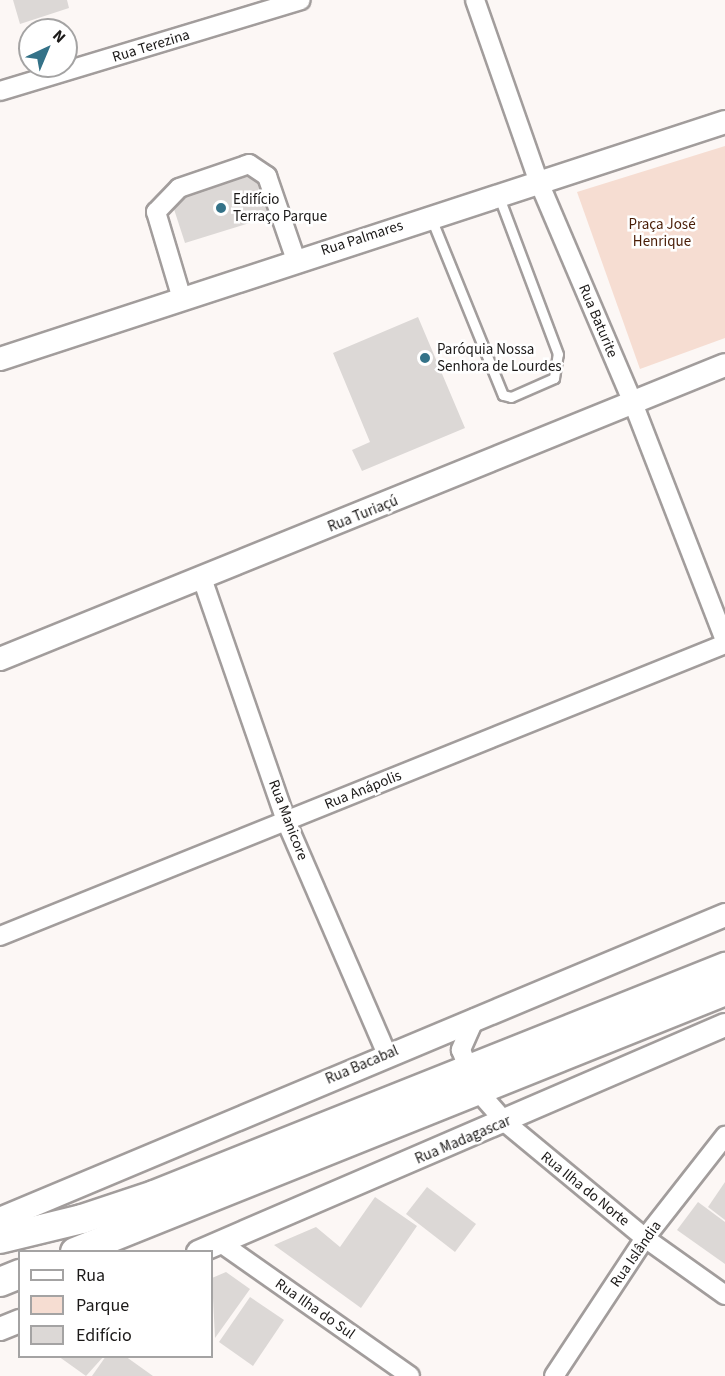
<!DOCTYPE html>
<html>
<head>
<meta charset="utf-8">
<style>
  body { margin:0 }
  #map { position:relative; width:725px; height:1376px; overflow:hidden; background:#fcf7f5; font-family:"Source Sans 3",sans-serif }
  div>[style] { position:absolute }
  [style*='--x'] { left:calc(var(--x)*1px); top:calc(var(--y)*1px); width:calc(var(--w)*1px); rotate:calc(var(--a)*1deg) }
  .green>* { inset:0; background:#f6ddd2 }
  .building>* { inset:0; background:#dcd8d6 }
  .roads { filter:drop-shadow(2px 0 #a29d9c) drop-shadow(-2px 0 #a29d9c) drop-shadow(0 2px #a29d9c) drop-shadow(0 -2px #a29d9c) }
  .service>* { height:9px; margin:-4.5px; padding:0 4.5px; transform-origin:4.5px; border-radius:4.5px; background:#fff }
  .minor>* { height:18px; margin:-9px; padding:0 9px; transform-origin:9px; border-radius:9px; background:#fff }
  .tertiary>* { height:22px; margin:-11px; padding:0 11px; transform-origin:11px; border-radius:11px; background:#fff }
  .primary>* { height:28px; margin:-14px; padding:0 14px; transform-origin:14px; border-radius:14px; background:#fff }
  .dots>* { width:16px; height:16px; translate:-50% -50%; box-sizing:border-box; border:3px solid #fff; border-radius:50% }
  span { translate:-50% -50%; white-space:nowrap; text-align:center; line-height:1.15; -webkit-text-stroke:5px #fff; paint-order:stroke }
  .street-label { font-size:15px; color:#1c1a19 }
  .poi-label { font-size:15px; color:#1c1a19 }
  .left { translate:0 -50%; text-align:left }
  .park-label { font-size:15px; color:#491d06 }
  .legend { position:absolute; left:18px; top:1250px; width:195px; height:108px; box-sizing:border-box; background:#fff; border:2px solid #a4a3a3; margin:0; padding:8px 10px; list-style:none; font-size:18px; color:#1c1a19 }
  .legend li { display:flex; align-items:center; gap:12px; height:30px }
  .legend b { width:30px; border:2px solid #a4a3a3 }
  .north { position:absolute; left:18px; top:18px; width:60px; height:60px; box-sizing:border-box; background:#fff; border:2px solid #a4a3a3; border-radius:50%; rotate:44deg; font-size:16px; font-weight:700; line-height:24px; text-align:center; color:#1c1a19 }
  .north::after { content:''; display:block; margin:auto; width:21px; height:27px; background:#347288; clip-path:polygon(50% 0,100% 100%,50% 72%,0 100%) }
</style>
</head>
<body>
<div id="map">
  <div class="green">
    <div style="clip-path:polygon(725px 146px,725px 338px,640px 369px,577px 192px)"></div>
  </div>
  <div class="building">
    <div style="clip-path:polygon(13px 0,67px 0,69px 8px,20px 24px)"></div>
    <div style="clip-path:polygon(258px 172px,272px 216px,185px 243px,171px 200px)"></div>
    <div style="clip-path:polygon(418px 317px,465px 428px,362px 471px,352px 450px,370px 442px,333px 353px)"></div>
    <div style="clip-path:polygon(725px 1182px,725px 1220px,708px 1207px)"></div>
    <div style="clip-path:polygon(427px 1187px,476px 1224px,455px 1252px,406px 1214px)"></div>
    <div style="clip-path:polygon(375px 1197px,417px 1226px,361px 1308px,274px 1245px,316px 1227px,340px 1247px)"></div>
    <div style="clip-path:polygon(698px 1202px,725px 1222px,725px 1264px,677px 1230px)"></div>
    <div style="clip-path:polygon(226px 1272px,250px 1289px,215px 1338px,212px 1278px)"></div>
    <div style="clip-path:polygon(250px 1297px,284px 1320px,253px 1366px,219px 1342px)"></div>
    <div style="clip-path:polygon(58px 1356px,104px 1356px,86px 1376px)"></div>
    <div style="clip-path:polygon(106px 1356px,125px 1356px,153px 1376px,92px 1376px)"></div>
  </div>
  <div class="roads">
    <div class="service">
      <div style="--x:431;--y:218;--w:191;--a:67.9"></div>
      <div style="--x:503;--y:395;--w:8;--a:14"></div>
      <div style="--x:511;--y:397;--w:47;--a:-23.8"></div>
      <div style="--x:554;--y:378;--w:24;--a:-81"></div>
      <div style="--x:558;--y:354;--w:168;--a:-110.6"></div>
    </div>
    <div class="minor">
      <div style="--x:475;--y:0;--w:191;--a:70.7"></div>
      <div style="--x:538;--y:180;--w:242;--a:66.9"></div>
      <div style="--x:633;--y:403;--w:254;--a:68.8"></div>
      <div style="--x:0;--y:91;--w:314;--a:-16.8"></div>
      <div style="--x:182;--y:299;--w:91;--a:-106.6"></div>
      <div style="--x:156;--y:212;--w:33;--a:-46"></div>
      <div style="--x:179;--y:188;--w:74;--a:-18.9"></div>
      <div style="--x:249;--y:164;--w:22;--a:34"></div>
      <div style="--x:267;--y:176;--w:89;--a:71"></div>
      <div style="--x:203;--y:581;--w:254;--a:70.9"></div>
      <div style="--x:286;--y:821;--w:254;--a:66.6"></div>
      <div style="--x:0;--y:936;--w:782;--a:-21.94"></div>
      <div style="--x:475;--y:1018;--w:35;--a:114"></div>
      <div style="--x:461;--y:1050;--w:43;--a:68.2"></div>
      <div style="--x:477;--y:1090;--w:44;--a:48.7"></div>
      <div style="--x:506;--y:1123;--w:180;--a:39.6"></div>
      <div style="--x:645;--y:1238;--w:98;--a:35.5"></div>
      <div style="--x:221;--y:1243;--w:231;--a:35.1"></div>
      <div style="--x:554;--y:1376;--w:165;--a:-56.6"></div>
      <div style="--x:645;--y:1238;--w:130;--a:-51.9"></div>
    </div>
    <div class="tertiary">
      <div style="--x:0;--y:359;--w:763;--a:-18.1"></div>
      <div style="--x:0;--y:659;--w:782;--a:-22.07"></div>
      <div style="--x:0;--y:1219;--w:786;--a:-22.75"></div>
      <div style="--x:198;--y:1252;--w:574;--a:-23.3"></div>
      <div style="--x:0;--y:1329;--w:22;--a:-22"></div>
    </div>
    <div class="primary">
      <div style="--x:0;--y:1239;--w:84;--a:-13.7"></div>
      <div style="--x:82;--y:1219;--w:76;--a:-18.4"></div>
      <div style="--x:154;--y:1195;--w:615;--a:-21.77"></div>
      <div style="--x:75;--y:1252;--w:700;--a:-21.88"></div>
      <div style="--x:0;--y:1282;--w:22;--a:-22"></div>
    </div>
  </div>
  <div class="dots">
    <div style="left:221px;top:208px;background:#347288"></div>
    <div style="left:425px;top:358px;background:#347288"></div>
  </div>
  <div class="street-label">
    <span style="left:151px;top:46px;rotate:-17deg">Rua Terezina</span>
    <span style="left:362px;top:238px;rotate:-18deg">Rua Palmares</span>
    <span style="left:598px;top:321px;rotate:67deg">Rua Baturite</span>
    <span style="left:363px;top:514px;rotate:-22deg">Rua Turiaçú</span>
    <span style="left:363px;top:790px;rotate:-22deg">Rua Anápolis</span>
    <span style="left:288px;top:820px;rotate:69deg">Rua Manicore</span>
    <span style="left:362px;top:1065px;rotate:-23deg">Rua Bacabal</span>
    <span style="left:463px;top:1140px;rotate:-23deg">Rua Madagascar</span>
    <span style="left:585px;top:1189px;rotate:39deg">Rua Ilha do Norte</span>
    <span style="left:636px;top:1254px;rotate:-55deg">Rua Islândia</span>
    <span style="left:315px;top:1309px;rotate:35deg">Rua Ilha do Sul</span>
  </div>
  <div class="poi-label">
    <span class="left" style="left:233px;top:208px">Edifício<br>Terraço Parque</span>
    <span class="left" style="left:437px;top:358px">Paróquia Nossa<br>Senhora de Lourdes</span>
  </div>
  <div class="park-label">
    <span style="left:662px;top:233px">Praça José<br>Henrique</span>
  </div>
  <ul class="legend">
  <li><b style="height:8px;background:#fff"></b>Rua</li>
  <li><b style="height:16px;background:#f6ddd2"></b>Parque</li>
  <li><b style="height:16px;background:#dcd8d6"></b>Edifício</li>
  </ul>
  <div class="north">N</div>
</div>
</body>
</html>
